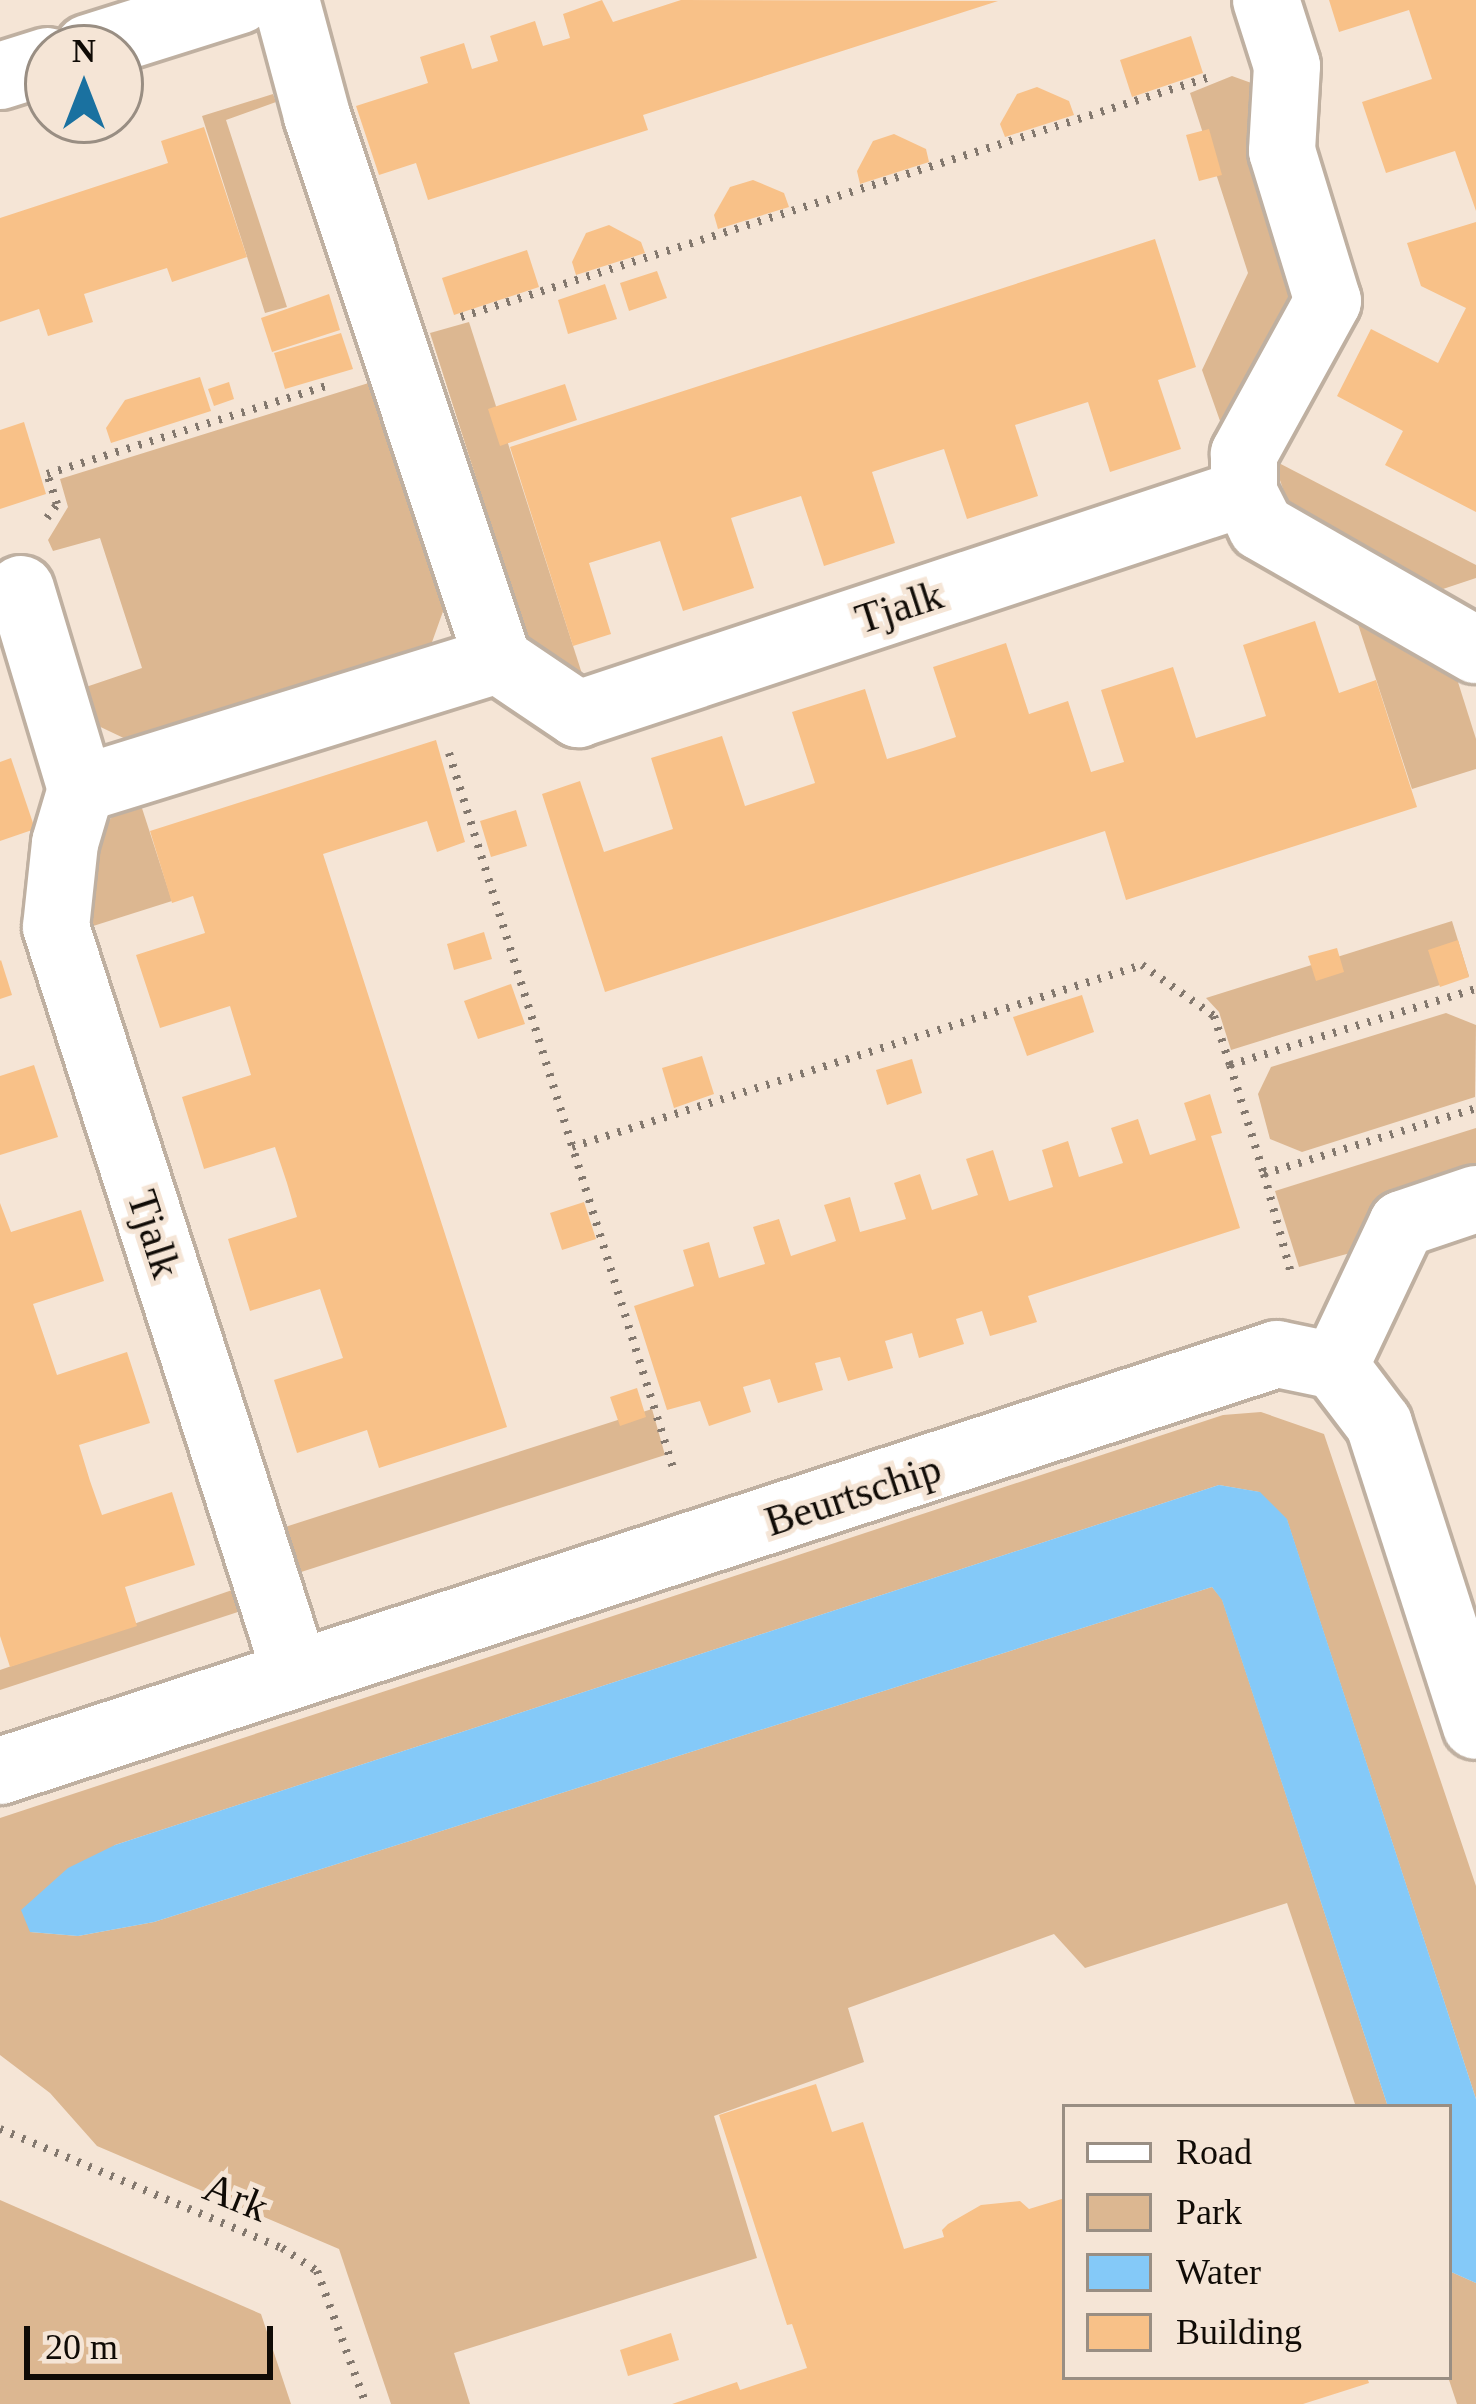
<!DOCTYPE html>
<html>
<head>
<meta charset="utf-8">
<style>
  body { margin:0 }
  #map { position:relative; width:1476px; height:2404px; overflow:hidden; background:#f5e5d6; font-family:"Times New Roman",serif }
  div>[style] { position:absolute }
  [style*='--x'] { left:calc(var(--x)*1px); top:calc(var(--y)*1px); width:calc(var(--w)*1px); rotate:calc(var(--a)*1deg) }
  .green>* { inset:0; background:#dcb791 }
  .water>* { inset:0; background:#84c9f8 }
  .building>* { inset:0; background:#f8c188 }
  .path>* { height:8px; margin-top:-4px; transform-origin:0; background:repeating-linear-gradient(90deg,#83786e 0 3px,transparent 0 12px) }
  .roads { filter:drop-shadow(3px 0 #bfb0a1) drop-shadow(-3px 0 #bfb0a1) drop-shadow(0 3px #bfb0a1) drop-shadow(0 -3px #bfb0a1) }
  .minor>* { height:66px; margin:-33px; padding:0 33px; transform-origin:33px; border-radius:33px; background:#fff }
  span { translate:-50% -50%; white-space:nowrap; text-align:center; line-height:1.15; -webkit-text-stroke:10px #f5e5d6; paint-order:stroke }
  .street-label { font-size:42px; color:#100b06 }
  .legend { position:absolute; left:1062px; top:2104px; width:390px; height:276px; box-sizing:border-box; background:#f5e5d6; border:3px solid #998e83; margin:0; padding:15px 21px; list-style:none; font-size:36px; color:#100b06 }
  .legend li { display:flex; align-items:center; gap:24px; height:60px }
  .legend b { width:60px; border:3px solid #998e83 }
  .north { position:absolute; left:24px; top:24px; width:120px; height:120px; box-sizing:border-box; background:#f5e5d6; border:3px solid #998e83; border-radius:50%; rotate:0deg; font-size:33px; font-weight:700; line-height:48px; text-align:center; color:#100b06 }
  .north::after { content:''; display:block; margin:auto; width:42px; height:54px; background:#1a71a0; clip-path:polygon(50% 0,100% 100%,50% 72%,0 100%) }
  .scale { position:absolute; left:24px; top:2326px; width:249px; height:54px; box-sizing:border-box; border:6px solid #100b06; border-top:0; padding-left:15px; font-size:36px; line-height:42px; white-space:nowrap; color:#100b06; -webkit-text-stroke:9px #f5e5d6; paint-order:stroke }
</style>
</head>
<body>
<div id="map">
  <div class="green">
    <div style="clip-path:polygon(1232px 76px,1268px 89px,1301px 294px,1225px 435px,1202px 370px,1248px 273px,1190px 93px)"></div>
    <div style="clip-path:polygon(273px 94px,276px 102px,226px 120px,287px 307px,265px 313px,202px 116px)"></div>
    <div style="clip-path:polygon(469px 322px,584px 680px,535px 664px,430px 333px)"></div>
    <div style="clip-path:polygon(375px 381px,446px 603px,431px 645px,130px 741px,90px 722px,80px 689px,142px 668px,100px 538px,53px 551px,48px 540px,68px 507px,60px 479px)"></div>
    <div style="clip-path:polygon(1273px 460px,1476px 565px,1476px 578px,1443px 589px,1291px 512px)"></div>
    <div style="clip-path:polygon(1353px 609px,1451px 660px,1476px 739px,1476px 769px,1412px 789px)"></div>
    <div style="clip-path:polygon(140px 802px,172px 901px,90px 927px,84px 912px,99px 831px,119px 810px)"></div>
    <div style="clip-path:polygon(1452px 921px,1469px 976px,1231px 1050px,1219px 1012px,1206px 998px)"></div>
    <div style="clip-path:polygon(1446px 1013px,1476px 1025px,1475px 1097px,1302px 1152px,1270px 1139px,1258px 1094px,1271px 1067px)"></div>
    <div style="clip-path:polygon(1476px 1128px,1476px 1170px,1354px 1252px,1299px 1267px,1275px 1191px)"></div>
    <div style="clip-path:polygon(652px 1409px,665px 1455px,298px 1573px,282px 1528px)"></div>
    <div style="clip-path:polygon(1261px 1412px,1324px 1434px,1476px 1886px,1476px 2099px,1287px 1520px,1259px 1492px,1219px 1485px,115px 1845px,30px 1932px,78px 1936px,154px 1922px,1212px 1587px,1222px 1599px,1388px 2107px,1356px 2107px,1287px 1903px,1085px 1968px,1054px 1934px,848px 2008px,864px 2062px,714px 2116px,757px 2258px,454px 2353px,470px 2404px,391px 2404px,339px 2249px,97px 2146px,50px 2093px,0 2055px,0 1818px,1223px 1415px)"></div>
    <div style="clip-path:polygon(238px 1588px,244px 1610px,0 1690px,0 1670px)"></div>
    <div style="clip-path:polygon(0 2200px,261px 2314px,291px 2404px,0 2404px)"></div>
    <div style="clip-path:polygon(1449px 2271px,1476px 2283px,1476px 2404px,1457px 2404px,1448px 2377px)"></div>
  </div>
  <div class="water">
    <div style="clip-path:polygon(1219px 1485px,1260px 1492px,1287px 1519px,1476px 2099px,1476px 2283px,1449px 2271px,1449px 2107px,1388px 2107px,1222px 1600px,1212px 1587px,154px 1922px,78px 1936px,30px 1932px,21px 1910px,68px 1868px,115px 1845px)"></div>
  </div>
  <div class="building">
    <div style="clip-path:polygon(602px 0,613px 22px,681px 0,998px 1px,643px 115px,648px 130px,428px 200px,416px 163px,379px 175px,356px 106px,428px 83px,420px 57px,464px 43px,472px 69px,498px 61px,490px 36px,535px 21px,543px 46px,570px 38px,563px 14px)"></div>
    <div style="clip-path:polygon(1329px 0,1476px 0,1476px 211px,1455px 151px,1386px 173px,1374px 138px,1362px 102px,1432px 79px,1409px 10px,1339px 32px)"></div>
    <div style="clip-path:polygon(1191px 36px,1203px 73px,1132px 97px,1120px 60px)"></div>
    <div style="clip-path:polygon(1037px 87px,1069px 101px,1074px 115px,1005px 137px,1000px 124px,1017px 94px)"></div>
    <div style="clip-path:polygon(204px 127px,247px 257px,172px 282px,167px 268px,84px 294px,93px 322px,48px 336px,39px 309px,0 322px,0 218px,168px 163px,161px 141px)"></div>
    <div style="clip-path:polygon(1209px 129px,1222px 175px,1199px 181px,1186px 135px)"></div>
    <div style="clip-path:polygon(894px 134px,926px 149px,929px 162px,860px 184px,857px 171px,873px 141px)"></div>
    <div style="clip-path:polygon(753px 180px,784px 193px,789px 207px,718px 229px,714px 215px,730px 187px)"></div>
    <div style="clip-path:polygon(1476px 222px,1476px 512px,1385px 465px,1403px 431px,1337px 396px,1371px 329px,1438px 363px,1466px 308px,1421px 286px,1407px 243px)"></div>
    <div style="clip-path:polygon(609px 225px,641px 242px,645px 253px,576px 275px,572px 262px,586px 233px)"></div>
    <div style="clip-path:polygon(1155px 239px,1196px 367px,1158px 380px,1181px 449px,1110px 472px,1088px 402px,1015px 425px,1038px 496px,967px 519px,944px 449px,909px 460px,872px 472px,895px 543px,824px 566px,801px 496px,731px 518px,754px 588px,683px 611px,660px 541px,589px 563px,611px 634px,573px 646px,510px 447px)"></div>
    <div style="clip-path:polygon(527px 250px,539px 287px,454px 315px,442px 278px)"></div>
    <div style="clip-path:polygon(657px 271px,667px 298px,629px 311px,620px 283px)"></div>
    <div style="clip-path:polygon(605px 284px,617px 319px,568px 334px,558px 300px)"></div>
    <div style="clip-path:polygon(329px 294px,340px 330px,272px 352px,261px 318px)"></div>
    <div style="clip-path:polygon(341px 333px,353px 369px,285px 389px,274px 353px)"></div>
    <div style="clip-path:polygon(200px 377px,211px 411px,111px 443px,106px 428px,125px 400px)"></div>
    <div style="clip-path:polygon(229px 382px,234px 399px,214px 406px,208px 389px)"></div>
    <div style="clip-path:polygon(565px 384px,577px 420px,500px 446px,488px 409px)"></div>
    <div style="clip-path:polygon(24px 422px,46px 494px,0 509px,0 430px)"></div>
    <div style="clip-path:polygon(1315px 621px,1339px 693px,1376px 680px,1417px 807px,1126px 900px,1105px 831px,605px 992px,542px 794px,580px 781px,604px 852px,673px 829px,651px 758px,722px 736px,745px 806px,815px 783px,792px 712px,865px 689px,887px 759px,923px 748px,956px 737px,933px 667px,1006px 643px,1029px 714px,1068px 701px,1091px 772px,1124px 762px,1101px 690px,1173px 667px,1196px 738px,1266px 716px,1243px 645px)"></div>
    <div style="clip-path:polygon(436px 740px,465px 842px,437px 852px,427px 821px,323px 854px,507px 1427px,379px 1468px,367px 1430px,297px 1453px,274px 1380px,343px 1358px,320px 1289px,250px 1311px,228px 1239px,297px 1217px,287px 1183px,275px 1147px,204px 1169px,182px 1097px,251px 1075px,230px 1006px,160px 1028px,136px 955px,205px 933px,193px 896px,172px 903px,150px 831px)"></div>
    <div style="clip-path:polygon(11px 758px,35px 829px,0 841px,0 762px)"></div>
    <div style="clip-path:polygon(516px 810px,527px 846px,491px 857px,480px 821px)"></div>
    <div style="clip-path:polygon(484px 932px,492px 959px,454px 970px,447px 944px)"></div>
    <div style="clip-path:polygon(1458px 940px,1469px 977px,1440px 987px,1428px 950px)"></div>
    <div style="clip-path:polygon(1337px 948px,1344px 972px,1316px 981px,1308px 956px)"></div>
    <div style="clip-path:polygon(1px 960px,12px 995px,0 999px,0 961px)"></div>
    <div style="clip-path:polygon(511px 984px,525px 1024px,478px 1039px,464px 1001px)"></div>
    <div style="clip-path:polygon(1082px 995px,1094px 1032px,1027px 1056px,1013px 1017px)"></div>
    <div style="clip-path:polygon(702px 1056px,714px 1094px,674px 1108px,662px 1068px)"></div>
    <div style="clip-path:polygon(912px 1059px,922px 1093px,887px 1105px,876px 1070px)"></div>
    <div style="clip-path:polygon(34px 1065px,58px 1137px,0 1155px,0 1076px)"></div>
    <div style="clip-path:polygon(1210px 1094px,1222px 1133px,1211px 1136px,1240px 1228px,1028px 1296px,1037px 1322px,990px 1336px,982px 1311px,956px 1319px,964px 1344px,919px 1358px,912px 1333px,885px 1341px,893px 1368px,848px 1381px,840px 1357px,815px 1363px,823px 1390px,778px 1403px,770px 1379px,743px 1387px,751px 1412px,709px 1426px,700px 1401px,667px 1410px,634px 1306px,694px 1286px,683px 1250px,709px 1242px,719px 1278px,765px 1264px,753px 1227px,779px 1219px,791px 1256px,836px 1241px,824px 1205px,850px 1197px,860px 1232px,906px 1219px,894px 1183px,920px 1174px,932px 1210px,978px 1195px,966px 1159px,993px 1150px,1009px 1201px,1053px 1187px,1042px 1150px,1068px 1141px,1079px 1177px,1123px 1163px,1111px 1128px,1138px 1119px,1150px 1155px,1196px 1140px,1184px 1103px)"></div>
    <div style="clip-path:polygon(584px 1202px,596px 1239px,562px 1250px,550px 1213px)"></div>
    <div style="clip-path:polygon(0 1203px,11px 1232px,81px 1210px,104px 1281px,33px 1304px,57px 1375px,127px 1352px,150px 1423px,79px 1445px,90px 1481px,102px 1515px,172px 1492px,195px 1565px,125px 1587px,137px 1626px,10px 1667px,0 1636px)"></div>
    <div style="clip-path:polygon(637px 1388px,646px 1417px,620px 1426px,610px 1397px)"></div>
    <div style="clip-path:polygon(816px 2084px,832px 2132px,863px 2122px,904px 2249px,944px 2237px,942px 2230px,948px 2224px,981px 2205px,1020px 2201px,1029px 2209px,1065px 2198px,1065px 2377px,1367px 2377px,1369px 2383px,1303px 2404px,672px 2404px,737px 2382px,740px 2390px,807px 2368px,792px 2324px,787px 2325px,719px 2115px)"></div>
    <div style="clip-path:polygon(671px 2333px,679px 2360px,628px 2376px,620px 2350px)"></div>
  </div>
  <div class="path">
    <div style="--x:461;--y:317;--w:790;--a:-17.77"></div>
    <div style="--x:47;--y:518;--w:17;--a:-54"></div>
    <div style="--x:57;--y:504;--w:32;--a:-108"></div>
    <div style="--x:47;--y:474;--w:296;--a:-17.5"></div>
    <div style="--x:449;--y:753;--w:752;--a:72.6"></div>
    <div style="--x:1230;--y:1065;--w:114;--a:72.7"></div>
    <div style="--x:1264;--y:1174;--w:222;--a:-17.3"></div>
    <div style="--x:572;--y:1147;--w:598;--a:-17.71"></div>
    <div style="--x:1142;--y:965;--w:88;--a:35.3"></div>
    <div style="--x:1214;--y:1016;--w:52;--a:71.9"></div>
    <div style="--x:1230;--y:1065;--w:257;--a:-17.2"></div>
    <div style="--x:1264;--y:1174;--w:107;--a:74.8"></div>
    <div style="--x:0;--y:2129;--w:306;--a:22.9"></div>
    <div style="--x:282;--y:2248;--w:42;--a:33.3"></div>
    <div style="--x:317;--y:2271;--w:142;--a:69.8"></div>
  </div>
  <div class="roads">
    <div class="minor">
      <div style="--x:286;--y:0;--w:120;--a:75"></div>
      <div style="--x:317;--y:116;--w:573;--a:71.6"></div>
      <div style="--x:498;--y:660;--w:97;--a:34"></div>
      <div style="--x:578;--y:714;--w:702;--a:-18.36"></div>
      <div style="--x:1266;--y:0;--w:69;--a:72.3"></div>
      <div style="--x:1287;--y:66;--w:85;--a:93.4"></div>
      <div style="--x:1282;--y:151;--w:157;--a:73"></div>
      <div style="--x:1328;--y:301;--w:175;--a:118.8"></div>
      <div style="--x:1244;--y:454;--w:39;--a:90"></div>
      <div style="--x:1244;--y:493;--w:38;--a:63"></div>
      <div style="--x:1261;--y:527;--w:248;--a:29.8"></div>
      <div style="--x:88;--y:48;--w:159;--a:-17.5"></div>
      <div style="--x:0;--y:76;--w:50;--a:-17.4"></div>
      <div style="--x:21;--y:589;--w:209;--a:73.3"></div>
      <div style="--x:81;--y:789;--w:56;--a:106.5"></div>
      <div style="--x:65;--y:843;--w:84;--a:96.1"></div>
      <div style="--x:56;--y:927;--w:785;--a:72.19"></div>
      <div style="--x:81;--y:789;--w:436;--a:-17.2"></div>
      <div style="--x:1335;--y:1366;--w:157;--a:-64.7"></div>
      <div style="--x:1402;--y:1224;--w:78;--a:-18.7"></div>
      <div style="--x:0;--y:1771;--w:1343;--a:-18.08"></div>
      <div style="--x:1277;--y:1354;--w:59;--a:11.7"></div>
      <div style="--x:1335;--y:1366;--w:73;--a:52.8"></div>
      <div style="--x:1379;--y:1424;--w:317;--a:72.2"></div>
    </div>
  </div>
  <div class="street-label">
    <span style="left:899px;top:607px;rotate:-18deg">Tjalk</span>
    <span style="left:154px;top:1234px;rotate:72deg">Tjalk</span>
    <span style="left:853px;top:1495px;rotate:-18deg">Beurtschip</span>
    <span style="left:236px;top:2197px;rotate:22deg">Ark</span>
  </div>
  <ul class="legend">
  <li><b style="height:15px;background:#fff"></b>Road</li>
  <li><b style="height:33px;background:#dcb791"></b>Park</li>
  <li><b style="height:33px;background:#84c9f8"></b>Water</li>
  <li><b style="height:33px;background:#f8c188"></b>Building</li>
  </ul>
  <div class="north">N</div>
  <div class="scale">20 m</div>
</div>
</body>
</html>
